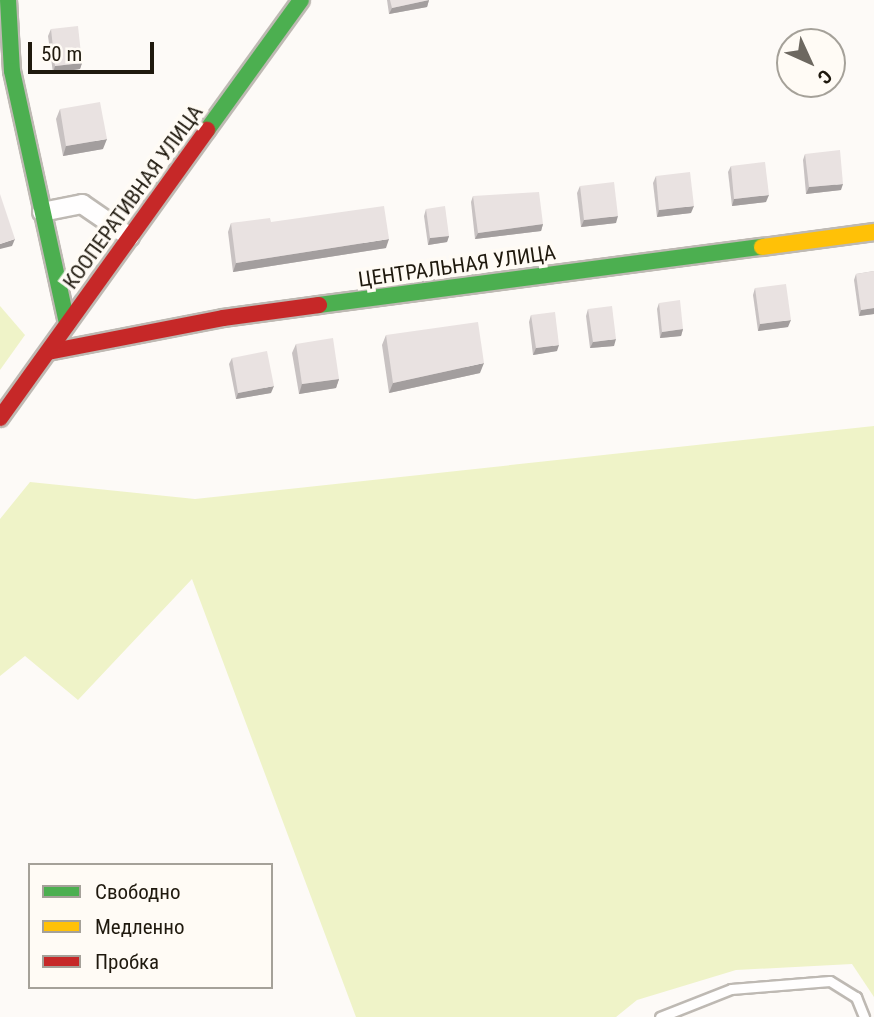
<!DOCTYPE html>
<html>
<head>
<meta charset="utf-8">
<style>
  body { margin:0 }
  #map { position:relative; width:874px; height:1017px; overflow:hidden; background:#fdfaf7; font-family:"Roboto Condensed",sans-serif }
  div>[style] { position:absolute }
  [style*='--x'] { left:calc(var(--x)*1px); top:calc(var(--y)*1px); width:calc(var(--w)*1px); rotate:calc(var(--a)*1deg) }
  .green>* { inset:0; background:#eff3c8 }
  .roads { filter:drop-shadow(2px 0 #beb9b3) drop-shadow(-2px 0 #beb9b3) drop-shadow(0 2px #beb9b3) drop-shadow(0 -2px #beb9b3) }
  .lane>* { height:9px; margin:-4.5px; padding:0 4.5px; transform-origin:4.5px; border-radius:4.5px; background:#fffefe }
  .street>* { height:18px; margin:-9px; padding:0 9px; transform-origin:9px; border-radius:9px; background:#fffefe }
  .fast>* { height:16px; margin:-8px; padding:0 8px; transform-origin:8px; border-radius:8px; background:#4caf50 }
  .slow>* { height:16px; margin:-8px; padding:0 8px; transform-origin:8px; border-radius:8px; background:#ffc107 }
  .jam>* { height:16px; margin:-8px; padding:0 8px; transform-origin:8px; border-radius:8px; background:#c62828 }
  .wall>* { inset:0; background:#c8c2c2 }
  .shaded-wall>* { inset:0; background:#a39e9e }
  .building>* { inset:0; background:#e9e2e1 }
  span { translate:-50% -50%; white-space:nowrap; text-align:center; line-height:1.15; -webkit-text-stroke:7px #fffbf5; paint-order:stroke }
  .street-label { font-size:21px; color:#1f190e }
  .legend { position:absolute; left:28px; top:863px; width:245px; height:126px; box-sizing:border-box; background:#fffbf5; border:2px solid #a5a199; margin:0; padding:9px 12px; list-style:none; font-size:21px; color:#1f190e }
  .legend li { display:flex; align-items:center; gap:14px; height:35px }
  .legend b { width:35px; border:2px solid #a5a199 }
  .north { position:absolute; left:776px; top:28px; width:70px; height:70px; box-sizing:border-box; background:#fffbf5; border:2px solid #a5a199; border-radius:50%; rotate:135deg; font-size:19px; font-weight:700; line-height:28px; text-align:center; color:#1f190e }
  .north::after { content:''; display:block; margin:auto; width:24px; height:32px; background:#6d6860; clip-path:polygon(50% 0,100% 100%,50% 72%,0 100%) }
  .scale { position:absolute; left:28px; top:42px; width:126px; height:32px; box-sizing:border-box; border:4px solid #1f190e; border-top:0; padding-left:9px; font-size:21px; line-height:24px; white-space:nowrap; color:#1f190e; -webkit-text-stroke:5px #fffbf5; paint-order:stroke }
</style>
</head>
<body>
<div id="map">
  <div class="green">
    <div style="clip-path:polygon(0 306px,25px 335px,0 370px)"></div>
    <div style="clip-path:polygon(874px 426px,874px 997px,852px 964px,736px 970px,637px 1000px,616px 1017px,356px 1017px,192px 579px,78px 700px,25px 656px,0 676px,0 519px,30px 482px,195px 499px)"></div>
  </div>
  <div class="roads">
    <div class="lane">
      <div style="--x:660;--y:1017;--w:76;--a:-21.5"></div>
      <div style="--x:731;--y:989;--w:99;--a:-4.6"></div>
      <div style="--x:830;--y:981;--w:31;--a:32"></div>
      <div style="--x:856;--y:997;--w:22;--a:68"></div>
    </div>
    <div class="street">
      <div style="--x:42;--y:212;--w:41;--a:-11.3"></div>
      <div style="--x:82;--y:204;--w:58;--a:34.5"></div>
    </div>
    <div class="fast">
      <div style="--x:8;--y:0;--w:71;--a:86.8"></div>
      <div style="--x:12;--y:71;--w:259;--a:77.7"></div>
      <div style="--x:207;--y:130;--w:160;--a:-54.1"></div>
      <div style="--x:319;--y:305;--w:447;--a:-7.5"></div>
    </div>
    <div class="slow">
      <div style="--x:762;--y:247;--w:113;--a:-7.6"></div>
    </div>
    <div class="jam">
      <div style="--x:48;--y:352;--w:178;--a:-11"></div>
      <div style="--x:223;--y:318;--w:97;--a:-7.7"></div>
      <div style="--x:0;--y:418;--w:355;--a:-54.3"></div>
    </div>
  </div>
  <div class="wall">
    <div style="clip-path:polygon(387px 0,429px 0,427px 7px,389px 14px)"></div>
    <div style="clip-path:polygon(51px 29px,82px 63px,80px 69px,53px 73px,48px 36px)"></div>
    <div style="clip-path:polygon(60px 109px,103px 149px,63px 156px,56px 119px)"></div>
    <div style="clip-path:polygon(805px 154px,841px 190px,806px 194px,803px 160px)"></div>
    <div style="clip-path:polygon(731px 166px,766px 202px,732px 206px,728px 172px)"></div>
    <div style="clip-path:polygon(656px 176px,691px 213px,657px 217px,653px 183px)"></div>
    <div style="clip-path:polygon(580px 186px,616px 223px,581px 227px,577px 193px)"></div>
    <div style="clip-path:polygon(473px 196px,543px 224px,541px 231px,475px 239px,471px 202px)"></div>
    <div style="clip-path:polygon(426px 209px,449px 236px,447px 242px,428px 245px,424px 216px)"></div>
    <div style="clip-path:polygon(271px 222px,386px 248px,233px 272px,228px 232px,231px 223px)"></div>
    <div style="clip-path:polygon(874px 271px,874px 314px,859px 316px,854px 280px,856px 274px)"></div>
    <div style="clip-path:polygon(755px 288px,788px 327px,758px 331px,753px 295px)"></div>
    <div style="clip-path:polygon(659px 303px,683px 329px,681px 336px,660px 338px,657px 309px)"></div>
    <div style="clip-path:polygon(588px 309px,614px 346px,590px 348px,586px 316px)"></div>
    <div style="clip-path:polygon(531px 315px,557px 351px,533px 355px,529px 322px)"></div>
    <div style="clip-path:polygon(386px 335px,480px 373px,389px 393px,382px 345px)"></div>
    <div style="clip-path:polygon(296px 344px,339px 379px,336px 388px,299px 394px,292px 353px)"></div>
    <div style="clip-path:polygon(232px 358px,271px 393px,236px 399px,229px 364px)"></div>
  </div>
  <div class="shaded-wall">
    <div style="clip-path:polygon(429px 0,427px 7px,389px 14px,392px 8px)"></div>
    <div style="clip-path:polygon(82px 63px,80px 69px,53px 73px,55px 66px)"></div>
    <div style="clip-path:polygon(107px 139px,103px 149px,63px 156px,66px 146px)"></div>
    <div style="clip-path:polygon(843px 184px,841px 190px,806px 194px,809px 187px)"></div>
    <div style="clip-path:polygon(769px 195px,766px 202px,732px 206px,734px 199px)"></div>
    <div style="clip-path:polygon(694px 206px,691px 213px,657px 217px,659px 210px)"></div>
    <div style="clip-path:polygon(618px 216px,616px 223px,581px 227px,584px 220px)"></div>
    <div style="clip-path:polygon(543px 224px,541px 231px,475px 239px,478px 233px)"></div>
    <div style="clip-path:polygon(449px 236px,447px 242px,428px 245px,430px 238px)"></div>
    <div style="clip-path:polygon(15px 239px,12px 246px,0 249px,0 244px)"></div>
    <div style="clip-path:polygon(389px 239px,386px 248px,233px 272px,236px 263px)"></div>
    <div style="clip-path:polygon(874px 308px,874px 314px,859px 316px,861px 310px)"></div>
    <div style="clip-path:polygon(791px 320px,788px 327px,758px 331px,760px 324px)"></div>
    <div style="clip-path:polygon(683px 329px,681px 336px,660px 338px,662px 332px)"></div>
    <div style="clip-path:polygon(616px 339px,614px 346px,590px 348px,593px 342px)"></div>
    <div style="clip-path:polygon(559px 345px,557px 351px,533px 355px,536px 348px)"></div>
    <div style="clip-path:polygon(484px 363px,480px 373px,389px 393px,393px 383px)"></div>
    <div style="clip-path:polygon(339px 379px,336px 388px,299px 394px,302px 384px)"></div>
    <div style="clip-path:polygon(274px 386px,271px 393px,236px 399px,238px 393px)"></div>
  </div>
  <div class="building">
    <div style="clip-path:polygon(390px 0,429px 0,392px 8px)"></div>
    <div style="clip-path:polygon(78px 26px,82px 63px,55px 66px,51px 29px)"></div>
    <div style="clip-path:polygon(100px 102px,107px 139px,66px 146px,60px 109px)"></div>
    <div style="clip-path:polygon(840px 150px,843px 184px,809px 187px,805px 154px)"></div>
    <div style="clip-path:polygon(765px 162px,769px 195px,734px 199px,731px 166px)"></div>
    <div style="clip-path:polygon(690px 172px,694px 206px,659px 210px,656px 176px)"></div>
    <div style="clip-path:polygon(614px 182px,618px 216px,584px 220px,580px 186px)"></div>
    <div style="clip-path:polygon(539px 192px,543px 224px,478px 233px,473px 196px)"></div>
    <div style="clip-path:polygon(0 194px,15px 239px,0 244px)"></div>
    <div style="clip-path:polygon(384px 206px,389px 239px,236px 263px,231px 223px,270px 218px,271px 222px)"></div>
    <div style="clip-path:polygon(445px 206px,449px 236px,430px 238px,426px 209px)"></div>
    <div style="clip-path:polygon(874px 271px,874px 308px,861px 310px,856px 274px)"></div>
    <div style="clip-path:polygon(786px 284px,791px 320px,760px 324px,755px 288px)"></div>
    <div style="clip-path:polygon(680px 300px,683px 329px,662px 332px,659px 303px)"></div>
    <div style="clip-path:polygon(612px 306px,616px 339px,593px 342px,588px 309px)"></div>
    <div style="clip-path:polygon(555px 312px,559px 345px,536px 348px,531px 315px)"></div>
    <div style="clip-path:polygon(478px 322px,484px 363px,393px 383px,386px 335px)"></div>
    <div style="clip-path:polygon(333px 338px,339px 379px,302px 384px,296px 344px)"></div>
    <div style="clip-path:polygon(267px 351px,274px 386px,238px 393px,232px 358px)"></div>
  </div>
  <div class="street-label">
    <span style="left:133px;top:197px;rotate:-54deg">КООПЕРАТИВНАЯ УЛИЦА</span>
    <span style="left:457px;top:266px;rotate:-8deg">ЦЕНТРАЛЬНАЯ УЛИЦА</span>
  </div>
  <ul class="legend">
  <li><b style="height:9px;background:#4caf50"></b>Свободно</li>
  <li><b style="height:9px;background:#ffc107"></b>Медленно</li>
  <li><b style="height:9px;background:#c62828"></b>Пробка</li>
  </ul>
  <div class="north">С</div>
  <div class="scale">50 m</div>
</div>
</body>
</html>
